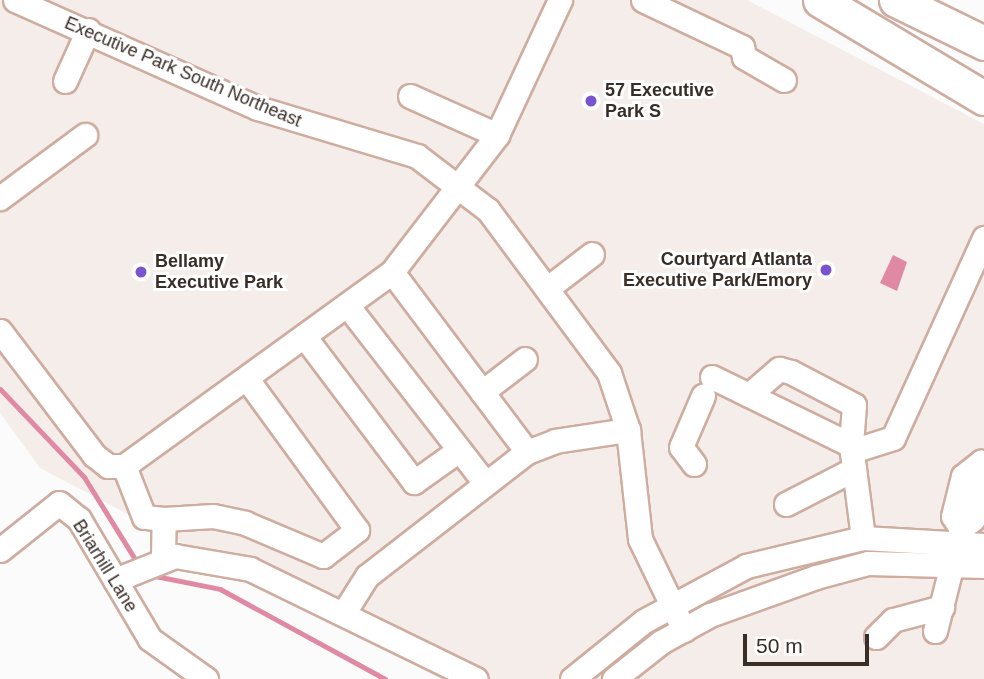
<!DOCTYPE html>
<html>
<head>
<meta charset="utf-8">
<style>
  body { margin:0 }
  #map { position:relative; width:984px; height:679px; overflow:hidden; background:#fbfbfb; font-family:Helvetica,sans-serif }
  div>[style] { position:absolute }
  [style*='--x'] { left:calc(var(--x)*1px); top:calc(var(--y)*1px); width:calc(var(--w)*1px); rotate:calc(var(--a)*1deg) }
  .built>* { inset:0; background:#f5ede9 }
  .water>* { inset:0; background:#e089a4 }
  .stream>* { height:5px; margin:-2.5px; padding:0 2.5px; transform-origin:2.5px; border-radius:2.5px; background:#e089a4 }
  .roads { filter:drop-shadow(2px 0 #ceada0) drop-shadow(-2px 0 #ceada0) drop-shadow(0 2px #ceada0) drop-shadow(0 -2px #ceada0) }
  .minor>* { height:23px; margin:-11.5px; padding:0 11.5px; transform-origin:11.5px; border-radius:11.5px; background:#fff }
  .highway>* { height:33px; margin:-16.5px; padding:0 16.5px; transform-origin:16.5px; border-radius:16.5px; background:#fff }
  .dots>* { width:19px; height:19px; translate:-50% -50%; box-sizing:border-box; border:4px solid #fff; border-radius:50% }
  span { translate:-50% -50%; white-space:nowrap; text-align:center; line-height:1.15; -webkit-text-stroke:6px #fff; paint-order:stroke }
  .street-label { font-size:18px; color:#392d27 }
  .poi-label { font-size:18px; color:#392d27; font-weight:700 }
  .left { translate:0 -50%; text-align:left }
  .right { translate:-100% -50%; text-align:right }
  .scale { position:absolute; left:743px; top:634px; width:126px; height:32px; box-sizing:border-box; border:4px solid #392d27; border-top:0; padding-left:9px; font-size:21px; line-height:24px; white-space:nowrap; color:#392d27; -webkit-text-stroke:5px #fff; paint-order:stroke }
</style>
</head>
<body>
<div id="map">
  <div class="built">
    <div style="clip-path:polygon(0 0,747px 0,984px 124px,984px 679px,441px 679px,40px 468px,0 413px)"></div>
  </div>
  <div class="water">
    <div style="clip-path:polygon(893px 255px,907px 262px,897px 291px,880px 283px)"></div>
  </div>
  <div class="stream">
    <div style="--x:0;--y:389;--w:122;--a:46.3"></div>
    <div style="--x:84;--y:477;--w:99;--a:58.2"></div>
    <div style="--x:150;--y:575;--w:71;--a:11.3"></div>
    <div style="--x:220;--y:589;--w:188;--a:28.6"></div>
  </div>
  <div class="roads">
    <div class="minor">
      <div style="--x:15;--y:0;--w:266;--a:24"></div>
      <div style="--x:258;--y:108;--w:166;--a:16.8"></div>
      <div style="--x:417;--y:156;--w:89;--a:37.3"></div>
      <div style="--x:488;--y:210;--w:203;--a:53.4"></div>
      <div style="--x:609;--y:373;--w:60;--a:71.6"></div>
      <div style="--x:628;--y:430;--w:110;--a:83.7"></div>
      <div style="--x:640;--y:539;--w:101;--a:64.2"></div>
      <div style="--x:643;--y:0;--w:110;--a:25.4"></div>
      <div style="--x:742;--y:47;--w:10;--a:79"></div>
      <div style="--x:744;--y:57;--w:46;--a:29.9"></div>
      <div style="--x:65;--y:81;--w:56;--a:-65.7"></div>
      <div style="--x:410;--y:96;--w:95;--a:24.1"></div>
      <div style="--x:0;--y:198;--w:106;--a:-36.5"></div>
      <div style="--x:392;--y:272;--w:225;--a:53.1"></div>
      <div style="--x:549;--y:287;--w:54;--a:-37.5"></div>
      <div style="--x:347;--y:305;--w:225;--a:52.2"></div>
      <div style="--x:0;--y:331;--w:156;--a:52.8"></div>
      <div style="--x:94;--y:455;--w:18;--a:38"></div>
      <div style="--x:108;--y:466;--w:16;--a:0"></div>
      <div style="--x:304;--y:336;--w:183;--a:53"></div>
      <div style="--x:414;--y:482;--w:52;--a:-35.5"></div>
      <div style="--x:712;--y:377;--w:155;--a:26.1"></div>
      <div style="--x:851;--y:445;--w:94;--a:82.6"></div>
      <div style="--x:482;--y:392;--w:54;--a:-37.5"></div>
      <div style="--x:749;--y:395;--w:40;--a:-41"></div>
      <div style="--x:779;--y:369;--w:12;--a:14"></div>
      <div style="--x:791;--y:372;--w:71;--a:27.6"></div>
      <div style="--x:854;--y:405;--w:40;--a:94.3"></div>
      <div style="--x:852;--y:451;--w:43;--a:-17.6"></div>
      <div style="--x:893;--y:438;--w:220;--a:-65.5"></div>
      <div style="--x:694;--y:464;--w:21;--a:-127"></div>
      <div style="--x:681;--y:447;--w:56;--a:-66.7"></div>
      <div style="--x:786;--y:504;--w:76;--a:-27.2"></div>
      <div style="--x:164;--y:519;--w:49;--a:-3.5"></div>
      <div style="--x:213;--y:516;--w:33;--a:12"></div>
      <div style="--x:245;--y:523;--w:85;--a:22.9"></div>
      <div style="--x:323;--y:556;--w:43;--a:-37.4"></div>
      <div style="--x:357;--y:530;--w:188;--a:-126.1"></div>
      <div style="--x:961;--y:528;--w:14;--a:-124"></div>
      <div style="--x:953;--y:516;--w:41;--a:-76"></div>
      <div style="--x:963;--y:476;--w:23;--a:-38"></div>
      <div style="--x:0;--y:550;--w:75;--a:-38.5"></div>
      <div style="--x:59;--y:503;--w:26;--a:39"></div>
      <div style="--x:79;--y:519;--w:139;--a:59.4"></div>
      <div style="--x:150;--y:639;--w:69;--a:35.5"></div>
      <div style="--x:163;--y:558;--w:39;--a:-89"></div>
      <div style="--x:164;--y:519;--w:20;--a:-174"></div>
      <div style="--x:144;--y:517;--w:55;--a:-111.4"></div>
      <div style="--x:124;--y:466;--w:331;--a:-35.9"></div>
      <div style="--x:392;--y:272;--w:173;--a:-52.5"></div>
      <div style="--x:497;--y:135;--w:149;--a:-65"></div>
      <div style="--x:115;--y:580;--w:65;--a:-21.8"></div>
      <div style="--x:175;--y:556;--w:76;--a:9.8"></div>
      <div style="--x:250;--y:569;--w:251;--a:26"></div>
      <div style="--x:343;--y:614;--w:45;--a:-57.7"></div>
      <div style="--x:367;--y:576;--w:202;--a:-37.8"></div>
      <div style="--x:527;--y:452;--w:30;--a:-21"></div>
      <div style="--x:555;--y:441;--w:74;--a:-8.6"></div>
      <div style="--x:935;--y:631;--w:106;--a:-75.8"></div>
      <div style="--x:961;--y:528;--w:15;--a:-37"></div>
      <div style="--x:973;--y:519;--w:58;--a:-82"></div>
      <div style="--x:876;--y:637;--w:24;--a:-45"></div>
      <div style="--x:893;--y:620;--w:51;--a:-14.9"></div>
      <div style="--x:572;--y:679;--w:92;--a:-38.9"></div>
      <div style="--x:644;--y:621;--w:116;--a:-28.3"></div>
      <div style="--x:746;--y:566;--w:120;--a:-13.5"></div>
      <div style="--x:863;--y:538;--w:121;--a:3.3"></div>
      <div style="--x:614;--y:679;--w:60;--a:-38.2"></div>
      <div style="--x:661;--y:642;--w:56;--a:-28.9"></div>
      <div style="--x:710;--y:615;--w:113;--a:-19.7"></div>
      <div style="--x:816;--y:577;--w:54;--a:-15.1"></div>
      <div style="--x:868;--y:563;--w:116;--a:1.5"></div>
    </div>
    <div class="highway">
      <div style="--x:820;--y:0;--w:191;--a:30.9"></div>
      <div style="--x:896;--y:0;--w:98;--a:26"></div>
    </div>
  </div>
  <div class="dots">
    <div style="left:591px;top:101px;background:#7954ce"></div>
    <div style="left:826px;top:270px;background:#7954ce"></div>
    <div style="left:141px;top:272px;background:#7954ce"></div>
  </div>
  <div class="street-label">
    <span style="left:183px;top:72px;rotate:23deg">Executive Park South Northeast</span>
    <span style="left:105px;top:566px;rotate:58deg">Briarhill Lane</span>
  </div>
  <div class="poi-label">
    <span class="left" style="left:605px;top:101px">57 Executive<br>Park S</span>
    <span class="right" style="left:812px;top:270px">Courtyard Atlanta<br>Executive Park/Emory</span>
    <span class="left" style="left:155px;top:272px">Bellamy<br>Executive Park</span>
  </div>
  <div class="scale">50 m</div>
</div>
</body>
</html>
